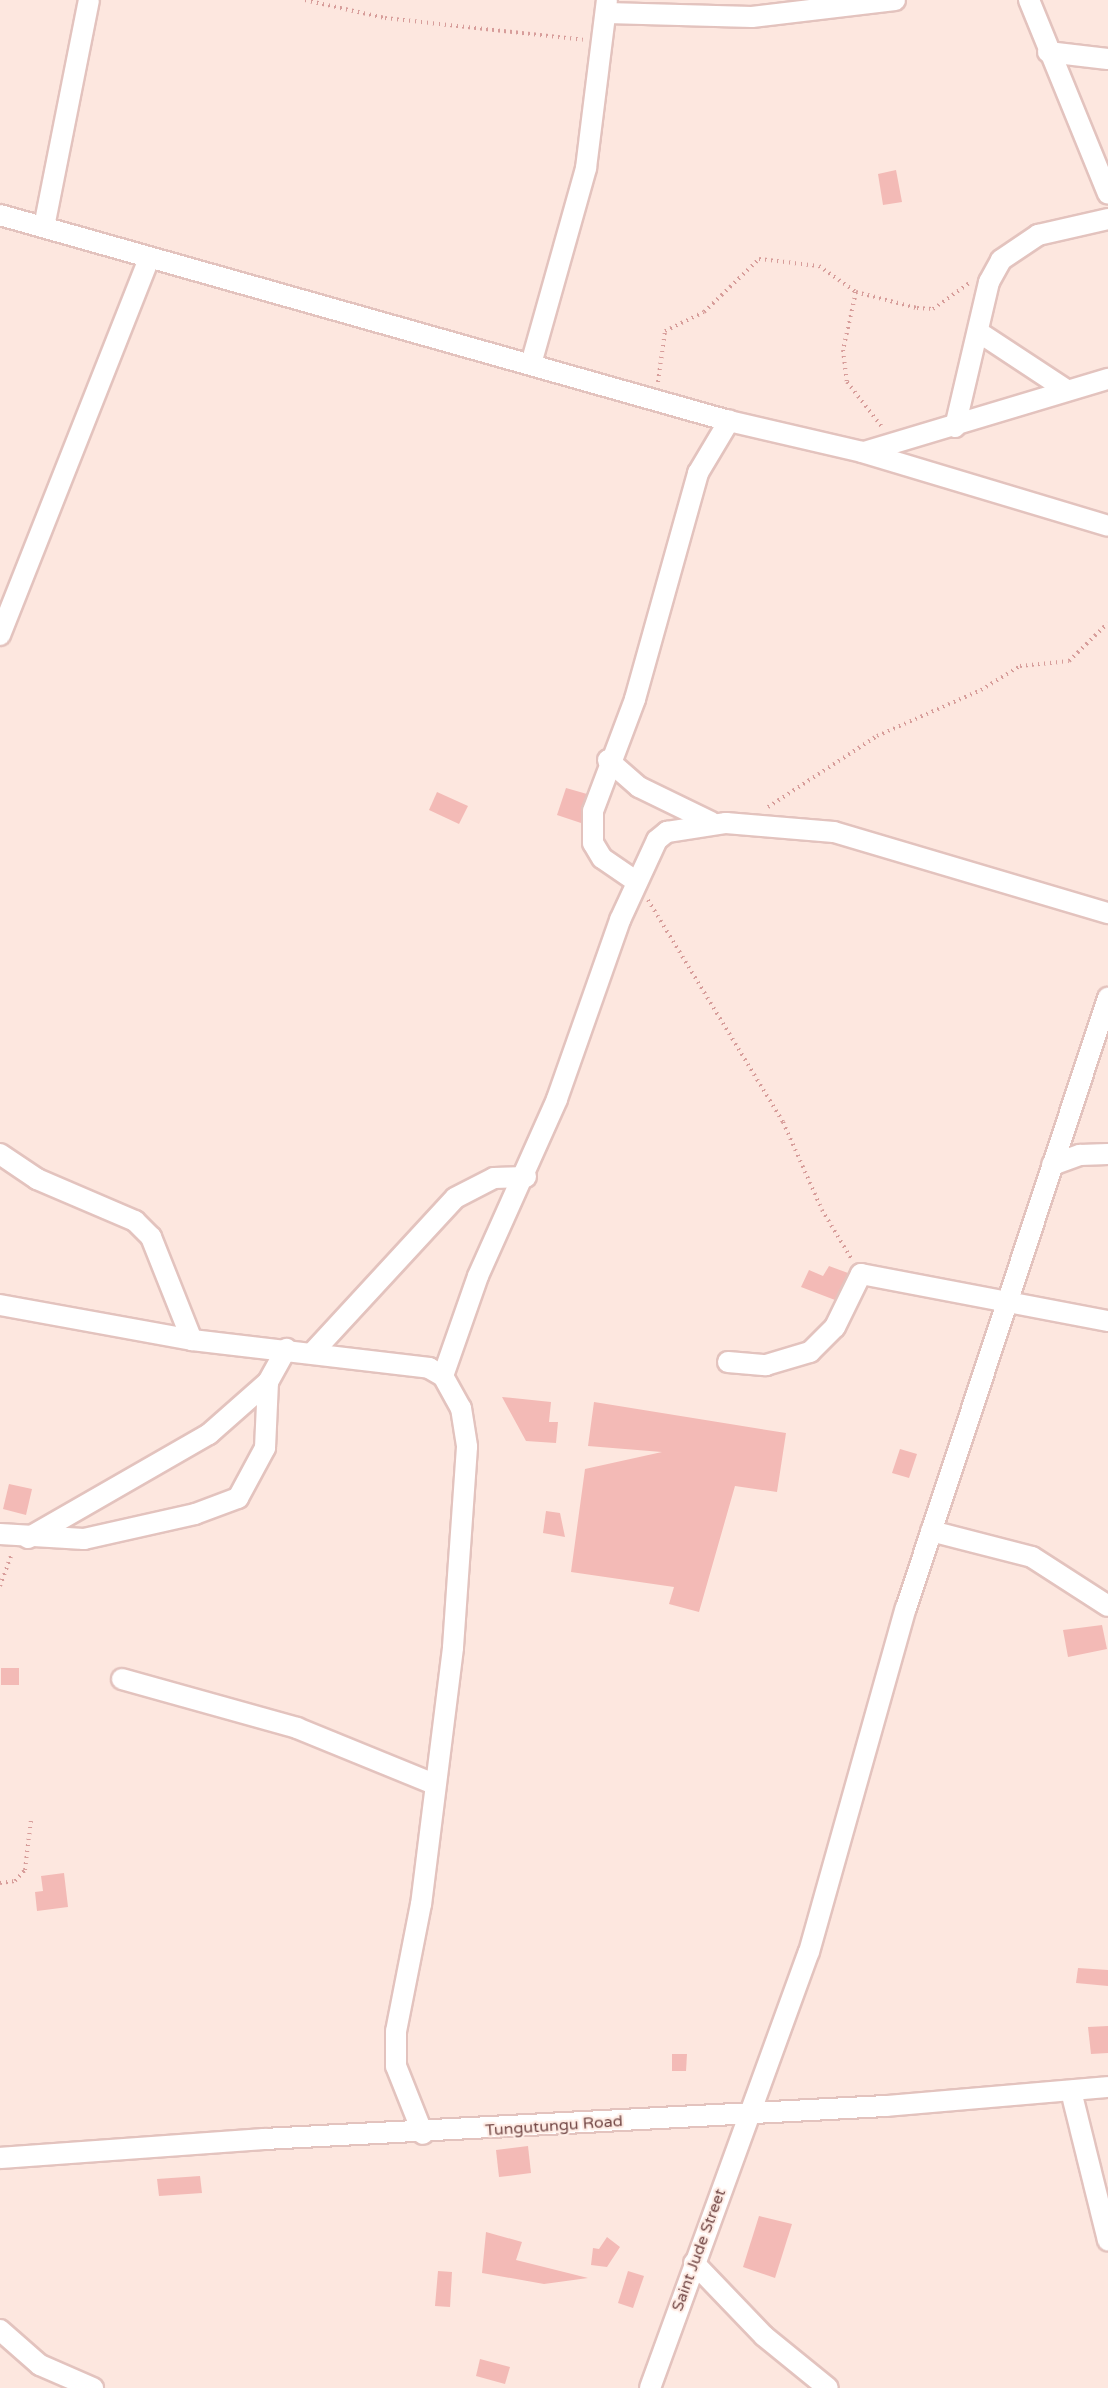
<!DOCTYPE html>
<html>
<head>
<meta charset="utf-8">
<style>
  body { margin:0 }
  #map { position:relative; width:1108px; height:2388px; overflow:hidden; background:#fde7df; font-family:"Varela Round",sans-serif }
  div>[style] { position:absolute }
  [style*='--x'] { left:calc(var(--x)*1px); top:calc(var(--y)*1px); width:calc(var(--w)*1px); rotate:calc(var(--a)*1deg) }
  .building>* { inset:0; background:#f3bab6 }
  .path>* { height:4px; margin-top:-2px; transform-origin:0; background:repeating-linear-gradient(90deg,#d79d9a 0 1.5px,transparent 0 6px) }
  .roads { filter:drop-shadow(2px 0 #e3c3be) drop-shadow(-2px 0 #e3c3be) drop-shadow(0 2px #e3c3be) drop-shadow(0 -2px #e3c3be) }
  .minor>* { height:20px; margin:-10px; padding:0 10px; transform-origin:10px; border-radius:10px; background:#fff }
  span { translate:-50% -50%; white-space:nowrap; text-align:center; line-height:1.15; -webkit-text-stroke:4.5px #ffede6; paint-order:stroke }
  .street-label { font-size:16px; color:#734846 }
</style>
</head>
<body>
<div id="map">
  <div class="building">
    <div style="clip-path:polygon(896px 170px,902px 202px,883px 205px,878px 174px)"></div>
    <div style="clip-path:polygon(566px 788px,587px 794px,581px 823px,557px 815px)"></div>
    <div style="clip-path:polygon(437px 792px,468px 806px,459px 824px,429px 810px)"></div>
    <div style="clip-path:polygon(829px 1266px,848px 1273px,835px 1300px,801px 1287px,809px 1270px,823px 1276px)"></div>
    <div style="clip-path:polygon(502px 1397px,551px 1402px,549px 1422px,558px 1422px,556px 1443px,526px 1441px)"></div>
    <div style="clip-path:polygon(594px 1402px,786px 1433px,777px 1492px,735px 1486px,699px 1612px,669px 1604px,674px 1587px,571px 1572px,585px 1469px,662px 1452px,588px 1446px)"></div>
    <div style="clip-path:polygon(900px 1449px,917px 1454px,909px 1478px,892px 1473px)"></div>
    <div style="clip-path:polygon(9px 1484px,32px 1489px,26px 1515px,3px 1509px)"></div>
    <div style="clip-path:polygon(546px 1511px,560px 1513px,565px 1537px,543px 1533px)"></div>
    <div style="clip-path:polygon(1102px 1625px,1107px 1649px,1068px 1657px,1063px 1630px)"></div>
    <div style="clip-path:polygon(1px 1668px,19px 1668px,19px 1685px,1px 1685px)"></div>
    <div style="clip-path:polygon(64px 1873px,68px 1907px,37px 1911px,35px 1892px,43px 1891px,41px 1876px)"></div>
    <div style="clip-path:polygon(1078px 1968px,1108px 1970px,1108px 1986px,1076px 1983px)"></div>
    <div style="clip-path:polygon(1108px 2026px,1108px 2053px,1091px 2054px,1088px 2027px)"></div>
    <div style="clip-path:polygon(672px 2054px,687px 2054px,686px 2071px,672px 2071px)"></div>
    <div style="clip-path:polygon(528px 2146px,531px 2173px,499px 2177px,496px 2150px)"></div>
    <div style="clip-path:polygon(200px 2176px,202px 2193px,159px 2196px,157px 2179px)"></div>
    <div style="clip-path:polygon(759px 2216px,792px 2224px,775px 2278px,743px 2267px)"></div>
    <div style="clip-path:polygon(486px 2232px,522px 2242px,516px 2260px,588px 2278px,544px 2284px,482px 2273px)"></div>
    <div style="clip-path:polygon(607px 2237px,620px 2247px,607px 2267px,591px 2265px,593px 2248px,599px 2249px)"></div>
    <div style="clip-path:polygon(438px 2271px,452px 2272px,450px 2307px,435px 2306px)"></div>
    <div style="clip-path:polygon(628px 2271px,644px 2276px,633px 2308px,618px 2303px)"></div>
    <div style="clip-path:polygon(480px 2359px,510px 2367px,505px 2384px,476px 2376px)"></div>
  </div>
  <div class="path">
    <div style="--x:305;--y:0;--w:82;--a:12.7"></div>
    <div style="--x:385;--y:18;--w:199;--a:6.3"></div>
    <div style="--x:856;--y:292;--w:59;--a:102.6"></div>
    <div style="--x:843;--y:350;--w:32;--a:83"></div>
    <div style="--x:847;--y:382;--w:57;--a:52.1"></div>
    <div style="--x:658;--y:382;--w:51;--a:-82.2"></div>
    <div style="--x:665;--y:331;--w:43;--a:-26"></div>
    <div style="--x:704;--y:312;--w:76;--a:-43.9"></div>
    <div style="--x:759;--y:259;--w:60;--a:6.7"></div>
    <div style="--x:819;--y:266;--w:45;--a:35.1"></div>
    <div style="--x:856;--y:292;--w:63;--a:14.7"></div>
    <div style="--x:917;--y:308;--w:16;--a:4"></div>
    <div style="--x:933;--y:309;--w:44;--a:-35.8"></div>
    <div style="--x:768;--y:807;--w:130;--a:-33.1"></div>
    <div style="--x:877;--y:736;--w:114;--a:-23.9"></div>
    <div style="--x:981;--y:690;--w:46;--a:-31.6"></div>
    <div style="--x:1020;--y:666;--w:49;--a:-5.8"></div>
    <div style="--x:1069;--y:661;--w:54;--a:-44.3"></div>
    <div style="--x:648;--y:900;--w:260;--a:58.7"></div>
    <div style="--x:783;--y:1122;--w:96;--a:66.1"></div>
    <div style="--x:822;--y:1210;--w:56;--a:58.9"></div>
    <div style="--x:0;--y:1586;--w:35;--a:-70"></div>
    <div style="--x:0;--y:1883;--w:15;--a:-8"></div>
    <div style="--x:15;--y:1881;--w:15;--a:-48"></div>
    <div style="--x:25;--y:1870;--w:50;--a:-83.2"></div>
  </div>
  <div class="roads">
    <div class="minor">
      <div style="--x:1029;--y:0;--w:209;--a:67.8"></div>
      <div style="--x:607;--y:13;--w:145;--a:1.6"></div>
      <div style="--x:752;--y:17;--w:144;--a:-6.8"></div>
      <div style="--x:1048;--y:52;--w:60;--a:6.7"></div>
      <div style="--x:0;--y:215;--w:758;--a:15.78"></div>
      <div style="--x:729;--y:421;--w:137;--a:13.1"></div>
      <div style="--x:862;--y:452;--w:257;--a:16.7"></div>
      <div style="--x:44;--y:227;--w:231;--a:-78.8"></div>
      <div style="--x:980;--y:333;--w:102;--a:33.4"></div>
      <div style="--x:531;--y:364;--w:204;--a:-74.3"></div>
      <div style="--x:586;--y:168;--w:169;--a:-82.9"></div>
      <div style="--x:955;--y:427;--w:149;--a:-76.8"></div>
      <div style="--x:989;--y:282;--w:25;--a:-61"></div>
      <div style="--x:1001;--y:260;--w:45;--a:-34"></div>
      <div style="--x:1038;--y:235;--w:72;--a:-12.9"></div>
      <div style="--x:864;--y:452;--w:255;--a:-16.7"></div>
      <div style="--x:0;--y:635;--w:405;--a:-68.4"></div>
      <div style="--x:608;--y:760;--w:41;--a:41.1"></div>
      <div style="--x:639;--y:787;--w:80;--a:25.9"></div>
      <div style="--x:637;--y:882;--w:42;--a:-145.6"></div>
      <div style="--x:602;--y:858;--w:17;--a:-121"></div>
      <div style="--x:593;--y:843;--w:32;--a:-90"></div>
      <div style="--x:593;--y:811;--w:120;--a:-69.4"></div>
      <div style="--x:635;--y:699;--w:235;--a:-74.4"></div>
      <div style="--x:698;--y:473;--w:61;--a:-59.2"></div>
      <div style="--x:0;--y:1154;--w:45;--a:34"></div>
      <div style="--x:37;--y:1179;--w:107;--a:23.2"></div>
      <div style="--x:135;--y:1221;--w:23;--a:45"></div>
      <div style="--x:151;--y:1237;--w:111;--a:68.3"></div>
      <div style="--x:1052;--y:1165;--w:30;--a:-20"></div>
      <div style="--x:1080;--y:1155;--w:28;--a:-2"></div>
      <div style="--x:0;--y:1305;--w:195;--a:10.3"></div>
      <div style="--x:192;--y:1340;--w:239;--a:6.7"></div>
      <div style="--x:429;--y:1368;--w:16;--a:30"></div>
      <div style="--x:443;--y:1376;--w:37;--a:61"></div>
      <div style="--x:461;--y:1408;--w:39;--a:81"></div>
      <div style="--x:467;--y:1447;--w:201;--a:94"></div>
      <div style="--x:453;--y:1648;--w:258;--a:97.1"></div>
      <div style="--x:421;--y:1904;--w:129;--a:101.1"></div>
      <div style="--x:396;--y:2031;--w:35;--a:90"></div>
      <div style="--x:396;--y:2066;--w:73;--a:68.3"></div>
      <div style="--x:314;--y:1351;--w:208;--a:-47.3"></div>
      <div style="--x:455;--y:1198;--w:44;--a:-27.1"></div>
      <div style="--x:494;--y:1178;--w:32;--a:-2"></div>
      <div style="--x:728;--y:1362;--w:38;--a:5"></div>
      <div style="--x:766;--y:1365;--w:46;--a:-16.5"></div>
      <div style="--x:810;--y:1352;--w:35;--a:-45"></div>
      <div style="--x:835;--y:1327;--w:59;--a:-63.9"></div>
      <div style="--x:861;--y:1274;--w:251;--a:10.8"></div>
      <div style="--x:443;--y:1376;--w:106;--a:-70.7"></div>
      <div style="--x:478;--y:1276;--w:194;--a:-65.9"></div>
      <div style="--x:557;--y:1099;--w:190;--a:-70.6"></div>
      <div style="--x:620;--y:920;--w:88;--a:-65.2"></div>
      <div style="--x:657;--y:840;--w:13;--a:-39"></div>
      <div style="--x:667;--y:832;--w:60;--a:-8.7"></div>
      <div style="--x:726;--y:823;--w:108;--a:4.8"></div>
      <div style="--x:834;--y:832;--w:286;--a:16.5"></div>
      <div style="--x:931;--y:1531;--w:104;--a:14.4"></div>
      <div style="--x:1032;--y:1557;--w:90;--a:32.8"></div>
      <div style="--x:0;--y:1534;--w:84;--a:3.4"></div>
      <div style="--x:84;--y:1539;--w:114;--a:-12.7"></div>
      <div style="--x:195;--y:1514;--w:46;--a:-20.4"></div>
      <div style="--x:238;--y:1498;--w:57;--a:-61.6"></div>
      <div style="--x:265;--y:1448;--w:66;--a:-87.4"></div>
      <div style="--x:28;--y:1538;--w:209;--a:-29.9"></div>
      <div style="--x:209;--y:1434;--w:79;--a:-41.4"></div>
      <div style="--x:268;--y:1382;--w:38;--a:-61"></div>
      <div style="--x:122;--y:1679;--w:182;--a:15.6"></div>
      <div style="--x:297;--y:1728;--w:148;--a:22.2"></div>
      <div style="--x:1071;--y:2091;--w:154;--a:76.1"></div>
      <div style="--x:0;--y:2158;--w:265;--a:-4.1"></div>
      <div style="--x:264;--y:2139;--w:623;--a:-3.04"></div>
      <div style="--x:886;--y:2106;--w:223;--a:-4.9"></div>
      <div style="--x:694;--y:2263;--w:101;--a:46.2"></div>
      <div style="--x:764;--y:2336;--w:82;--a:39.1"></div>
      <div style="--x:0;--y:2330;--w:53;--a:41.2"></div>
      <div style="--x:40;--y:2365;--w:58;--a:23.5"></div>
      <div style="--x:650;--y:2388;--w:464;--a:-70"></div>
      <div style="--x:809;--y:1952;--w:357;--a:-74.3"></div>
      <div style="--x:906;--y:1608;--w:643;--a:-71.68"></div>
    </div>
  </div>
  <div class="street-label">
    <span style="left:554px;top:2126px;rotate:-4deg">Tungutungu Road</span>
    <span style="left:699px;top:2250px;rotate:-70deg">Saint Jude Street</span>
  </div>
</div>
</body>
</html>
